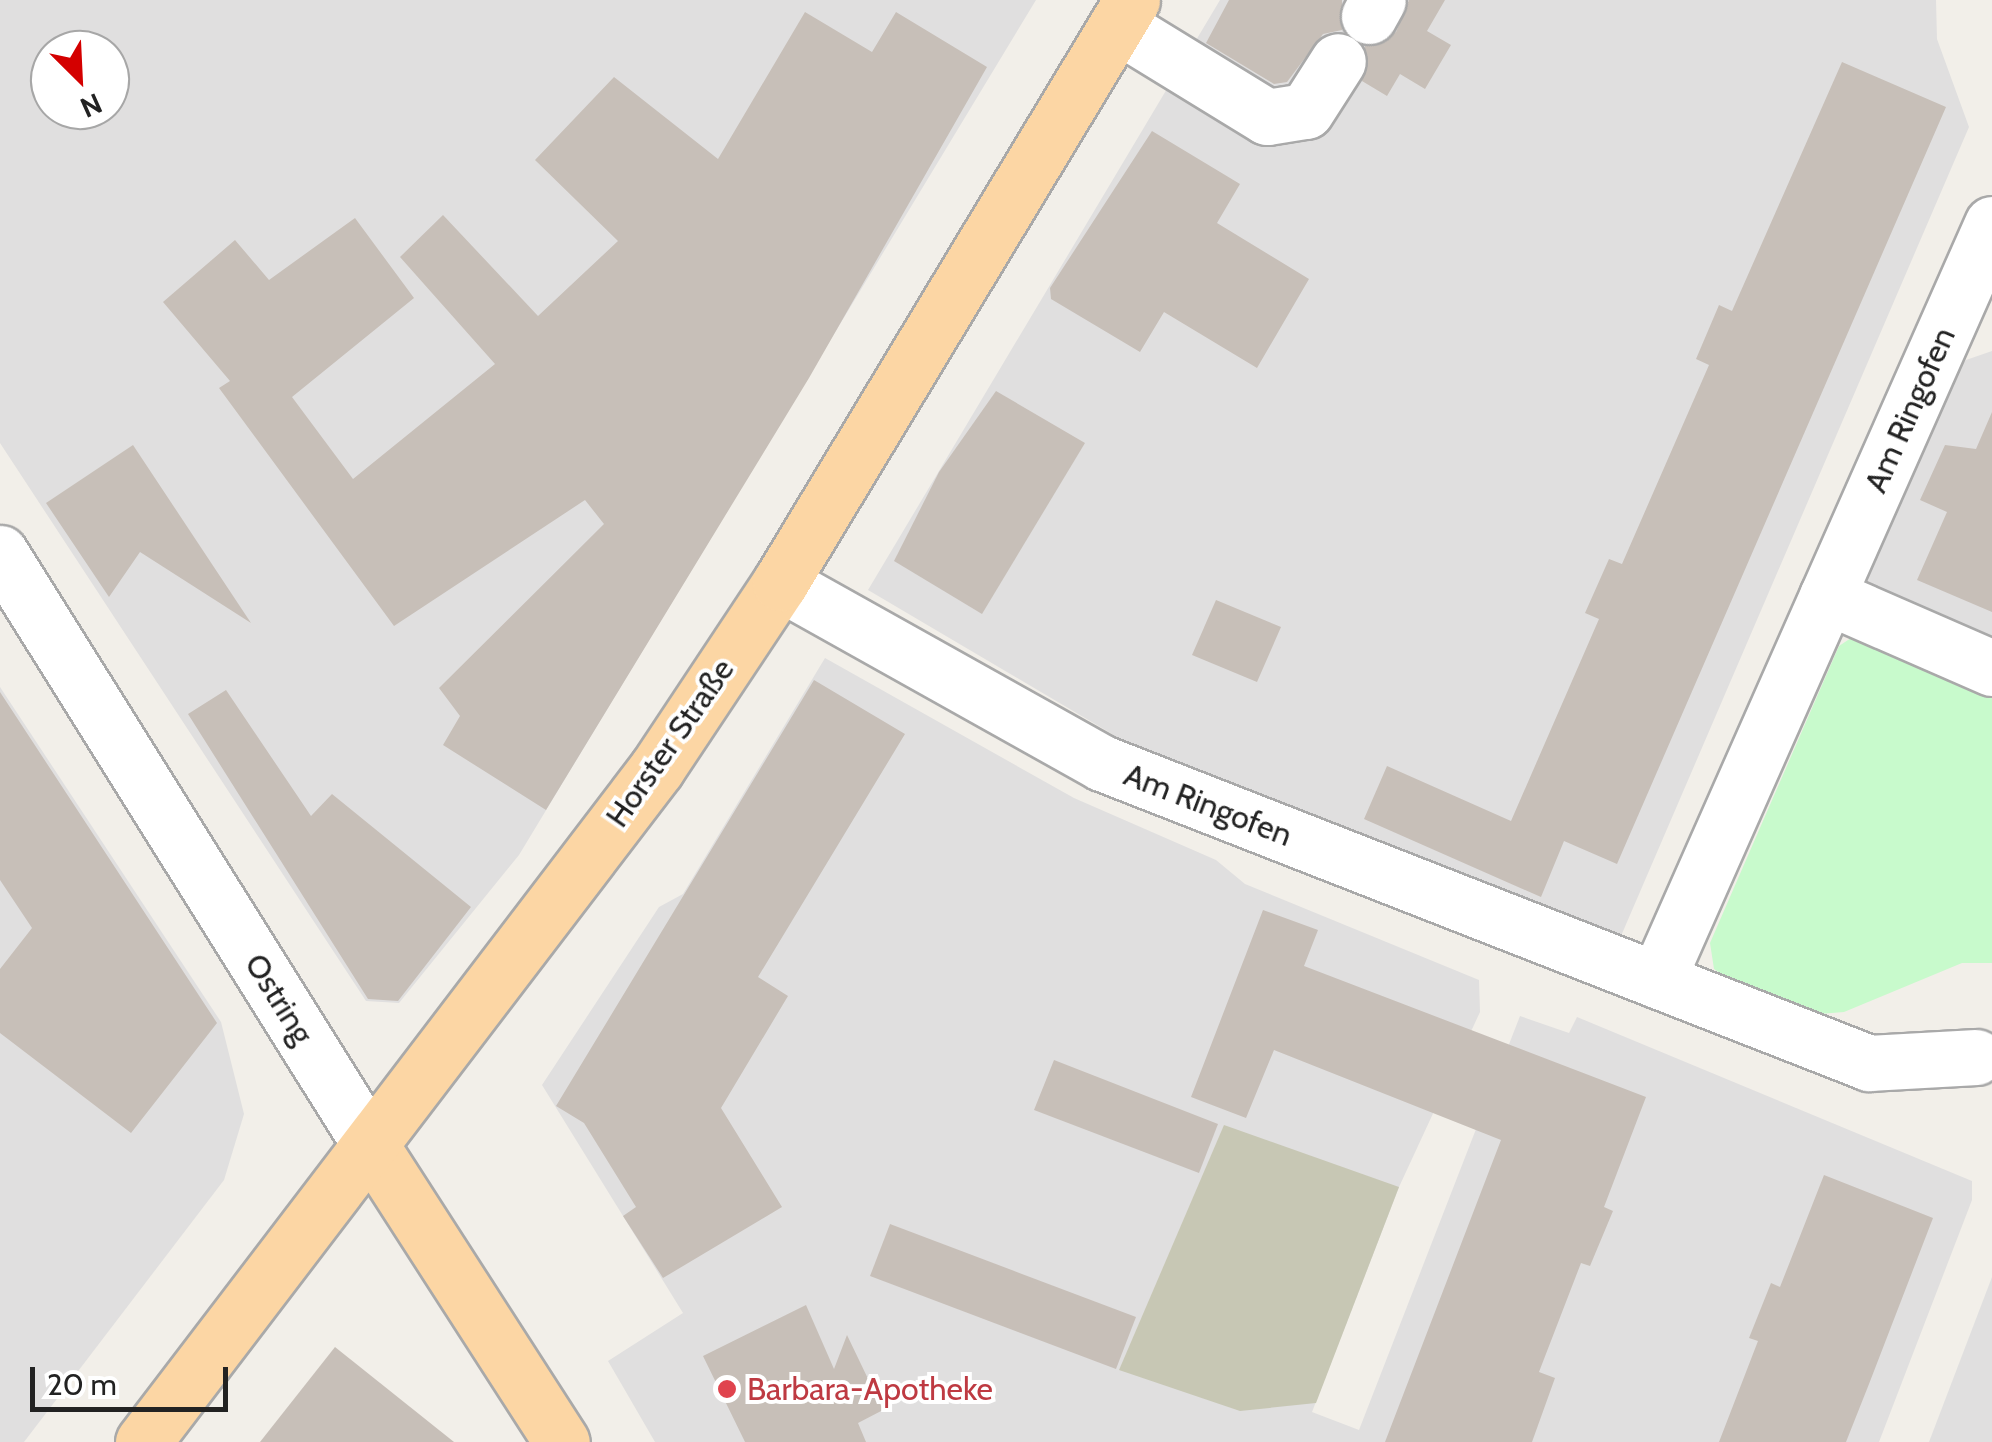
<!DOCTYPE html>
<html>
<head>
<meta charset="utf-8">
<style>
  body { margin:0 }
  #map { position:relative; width:1992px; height:1442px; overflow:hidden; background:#f2efe9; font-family:Cabin,sans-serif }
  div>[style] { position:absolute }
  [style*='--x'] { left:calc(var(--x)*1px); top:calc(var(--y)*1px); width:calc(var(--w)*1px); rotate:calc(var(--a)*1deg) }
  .residential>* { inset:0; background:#e0dfdf }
  .construction>* { inset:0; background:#c7c7b4 }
  .park>* { inset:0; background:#c8facc }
  .building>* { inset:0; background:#c7bfb8 }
  .roads { filter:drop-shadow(2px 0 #a9a9a9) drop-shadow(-2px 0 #a9a9a9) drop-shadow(0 2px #a9a9a9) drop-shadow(0 -2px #a9a9a9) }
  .minor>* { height:55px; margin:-27.5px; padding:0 27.5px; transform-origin:27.5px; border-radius:27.5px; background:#fff }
  .major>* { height:55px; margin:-27.5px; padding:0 27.5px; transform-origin:27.5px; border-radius:27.5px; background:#fcd6a4 }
  .dots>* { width:28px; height:28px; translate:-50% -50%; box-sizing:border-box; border:5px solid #fff; border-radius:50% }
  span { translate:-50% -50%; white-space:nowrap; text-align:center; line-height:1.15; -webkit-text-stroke:8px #fff; paint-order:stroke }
  .street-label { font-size:32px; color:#222 }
  .health-label { font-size:32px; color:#be3a42 }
  .left { translate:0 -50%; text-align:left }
  .north { position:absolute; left:30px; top:30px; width:100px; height:100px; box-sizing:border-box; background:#fff; border:2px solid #a7a7a7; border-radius:50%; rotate:156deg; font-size:28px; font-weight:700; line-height:40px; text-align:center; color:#222 }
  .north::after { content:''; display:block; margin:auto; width:35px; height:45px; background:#d40000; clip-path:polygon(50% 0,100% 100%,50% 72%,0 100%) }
  .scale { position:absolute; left:30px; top:1367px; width:198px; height:45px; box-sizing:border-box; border:5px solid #222; border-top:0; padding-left:12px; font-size:30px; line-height:35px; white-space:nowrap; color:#222; -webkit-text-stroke:8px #fff; paint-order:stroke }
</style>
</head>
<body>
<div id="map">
  <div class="residential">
    <div style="clip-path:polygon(evenodd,0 0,1036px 0,519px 855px,399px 1003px,366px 1001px,0 443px,0 0,50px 50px,110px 50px,110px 110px,50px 110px,50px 50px)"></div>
    <div style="clip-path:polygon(1220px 0,1936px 0,1937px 39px,1969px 127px,1621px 936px,1146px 754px,868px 590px)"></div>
    <div style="clip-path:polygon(1992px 351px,1992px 641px,1863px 585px,1952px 377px,1966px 360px)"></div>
    <div style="clip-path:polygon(825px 658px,1074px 798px,1216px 860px,1245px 884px,1479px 980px,1480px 1012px,1399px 1187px,1312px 1412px,1359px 1430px,1520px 1016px,1569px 1033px,1577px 1017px,1972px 1181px,1972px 1200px,1879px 1442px,655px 1442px,608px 1361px,683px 1313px,542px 1085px,659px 907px,683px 894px)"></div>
    <div style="clip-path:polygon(0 687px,221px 1022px,244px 1114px,224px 1180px,24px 1442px,0 1442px)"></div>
    <div style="clip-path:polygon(1992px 1277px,1992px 1442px,1929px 1442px)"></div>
  </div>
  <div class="construction">
    <div style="clip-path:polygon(1224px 1125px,1399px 1187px,1316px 1403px,1240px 1411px,1119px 1370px)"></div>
  </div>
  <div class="park">
    <div style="clip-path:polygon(1854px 636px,1992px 687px,1992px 963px,1962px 963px,1844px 1012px,1819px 1014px,1735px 983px,1714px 969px,1710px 943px,1839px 646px)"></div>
  </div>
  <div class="building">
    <div style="clip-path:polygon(1229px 0,1342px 0,1342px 30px,1323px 34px,1287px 82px,1274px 84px,1206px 43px)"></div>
    <div style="clip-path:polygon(1409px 0,1445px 0,1427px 31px,1451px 45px,1425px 89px,1400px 74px,1387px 96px,1362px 81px,1365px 46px,1396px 32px)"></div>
    <div style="clip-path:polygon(805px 12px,872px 52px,896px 12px,987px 67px,809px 378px,546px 810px,443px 745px,460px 716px,439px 688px,604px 524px,585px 500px,394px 626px,219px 388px,230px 381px,163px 302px,235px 240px,269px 280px,355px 218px,414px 298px,292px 397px,353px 479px,495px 364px,400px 257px,443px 215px,538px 316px,618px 241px,535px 160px,614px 77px,718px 159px)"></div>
    <div style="clip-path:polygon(1842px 62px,1946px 107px,1617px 864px,1564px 841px,1541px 897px,1364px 819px,1387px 766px,1511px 821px,1599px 619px,1585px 613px,1609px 559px,1622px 564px,1709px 365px,1696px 359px,1719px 305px,1732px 311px)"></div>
    <div style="clip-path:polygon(1152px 131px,1240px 184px,1217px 223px,1309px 279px,1257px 368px,1164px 312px,1140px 352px,1051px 299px,1050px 288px)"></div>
    <div style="clip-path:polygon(996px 391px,1085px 443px,982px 614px,894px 561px,939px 472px)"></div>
    <div style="clip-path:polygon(1992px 412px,1992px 612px,1917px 580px,1947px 512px,1920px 500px,1945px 445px,1976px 449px)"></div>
    <div style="clip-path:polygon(133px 445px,251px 623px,140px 552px,109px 597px,46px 503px)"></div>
    <div style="clip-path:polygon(1216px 600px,1281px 627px,1257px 682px,1192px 655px)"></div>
    <div style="clip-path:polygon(814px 680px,905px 734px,758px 977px,788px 996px,721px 1108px,782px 1207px,663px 1278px,623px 1216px,636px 1207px,584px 1123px,556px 1106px)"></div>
    <div style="clip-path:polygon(226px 690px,311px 816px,332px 794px,471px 907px,398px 1001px,368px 999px,188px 714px)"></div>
    <div style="clip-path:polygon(0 692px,217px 1023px,131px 1133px,0 1033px,0 969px,32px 928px,0 880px)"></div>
    <div style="clip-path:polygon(1263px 910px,1318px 930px,1304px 966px,1646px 1097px,1604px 1207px,1613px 1211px,1590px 1266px,1581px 1263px,1539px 1372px,1555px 1378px,1532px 1442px,1385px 1442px,1501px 1140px,1274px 1050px,1246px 1118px,1191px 1097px)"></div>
    <div style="clip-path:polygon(1054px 1060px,1218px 1124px,1199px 1173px,1034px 1110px)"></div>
    <div style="clip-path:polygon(1824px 1175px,1933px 1218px,1869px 1384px,1846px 1442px,1719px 1442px,1758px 1341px,1749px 1338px,1771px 1283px,1780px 1287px)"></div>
    <div style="clip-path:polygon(890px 1224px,1136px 1317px,1116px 1369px,870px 1276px)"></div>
    <div style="clip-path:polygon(806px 1305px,834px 1369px,847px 1335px,883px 1410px,858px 1423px,866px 1442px,745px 1442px,703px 1356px)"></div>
    <div style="clip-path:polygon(335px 1347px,454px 1442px,260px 1442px)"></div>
  </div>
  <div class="roads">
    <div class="minor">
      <div style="--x:1369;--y:16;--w:18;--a:-61"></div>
      <div style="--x:1117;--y:25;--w:176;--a:31.5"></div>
      <div style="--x:1267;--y:117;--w:39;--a:-9"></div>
      <div style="--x:1306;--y:111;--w:59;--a:-57.4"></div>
      <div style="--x:0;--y:553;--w:699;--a:57.97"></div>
      <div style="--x:780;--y:583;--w:369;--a:29.2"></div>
      <div style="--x:1102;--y:763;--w:824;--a:21.36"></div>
      <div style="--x:1869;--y:1063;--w:107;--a:-3.2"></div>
      <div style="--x:1827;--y:596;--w:180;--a:23.6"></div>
      <div style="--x:1657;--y:980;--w:827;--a:-66.1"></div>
    </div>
    <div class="major">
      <div style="--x:371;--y:1146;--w:352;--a:57.2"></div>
      <div style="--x:143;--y:1442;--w:848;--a:-52.67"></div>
      <div style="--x:657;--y:768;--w:222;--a:-56.4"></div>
      <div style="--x:780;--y:583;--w:681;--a:-58.88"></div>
    </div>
  </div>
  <div class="dots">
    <div style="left:727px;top:1389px;background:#e0444e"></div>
  </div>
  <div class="street-label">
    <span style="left:1910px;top:410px;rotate:-66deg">Am Ringofen</span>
    <span style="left:670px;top:743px;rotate:-55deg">Horster Straße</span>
    <span style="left:1208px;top:805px;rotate:21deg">Am Ringofen</span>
    <span style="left:279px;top:999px;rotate:58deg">Ostring</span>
  </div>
  <div class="health-label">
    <span class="left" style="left:747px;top:1389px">Barbara-Apotheke</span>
  </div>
  <div class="north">N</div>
  <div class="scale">20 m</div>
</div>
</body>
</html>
